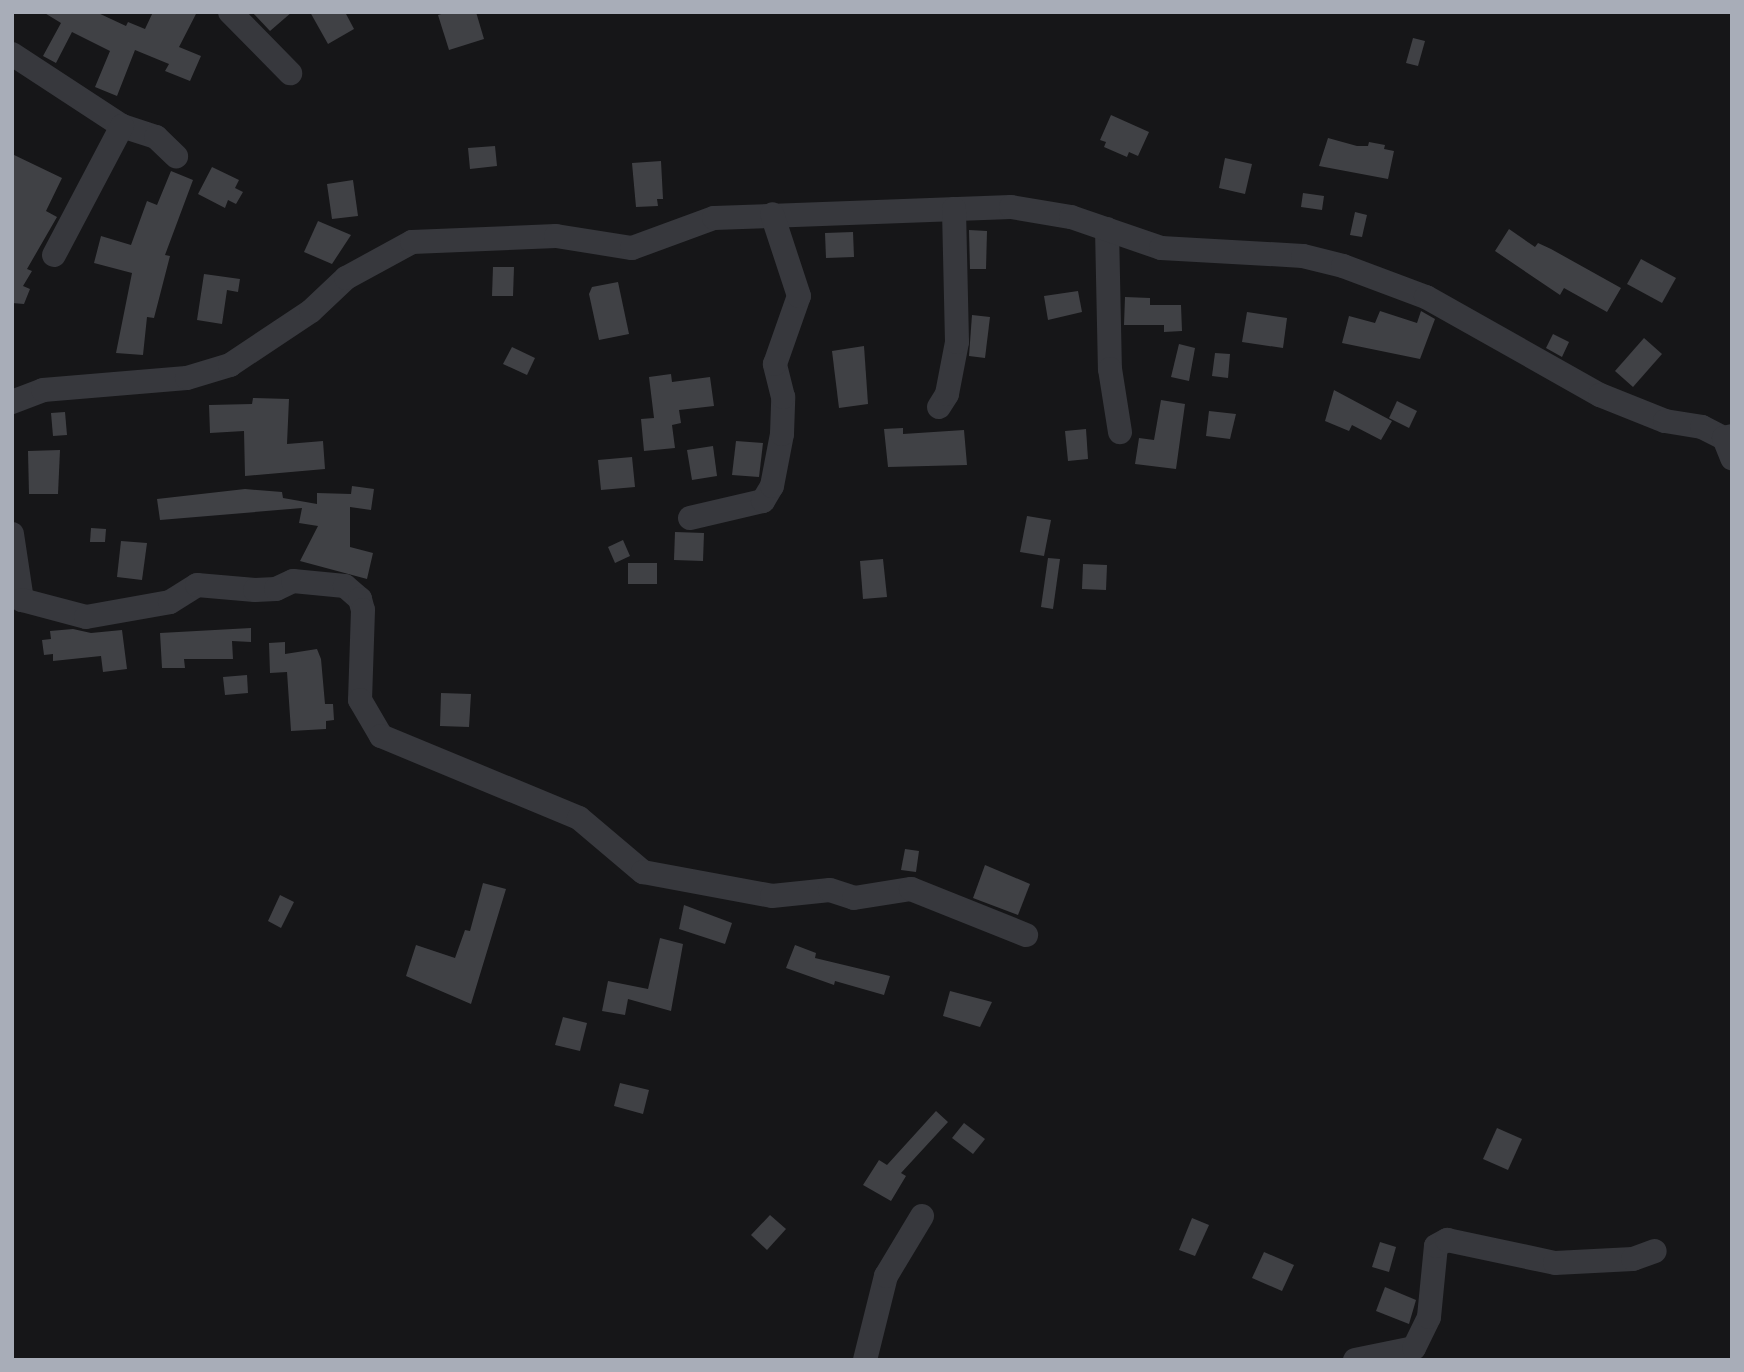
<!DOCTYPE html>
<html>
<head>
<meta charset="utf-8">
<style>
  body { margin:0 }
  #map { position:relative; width:1744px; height:1372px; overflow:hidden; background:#161618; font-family:"Work Sans",sans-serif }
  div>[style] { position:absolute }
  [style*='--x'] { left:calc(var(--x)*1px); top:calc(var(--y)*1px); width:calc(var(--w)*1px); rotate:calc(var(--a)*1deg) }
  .building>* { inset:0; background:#404145 }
  .minor>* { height:24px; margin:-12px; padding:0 12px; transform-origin:12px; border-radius:12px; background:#37383d }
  span { translate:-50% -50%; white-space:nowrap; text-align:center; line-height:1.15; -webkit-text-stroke:7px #111113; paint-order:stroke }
  .frame { position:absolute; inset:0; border:14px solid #a8adb8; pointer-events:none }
</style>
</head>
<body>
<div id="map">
  <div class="building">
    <div style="clip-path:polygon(43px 12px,96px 12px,126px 26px,128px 22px,145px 29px,153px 12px,197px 12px,179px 47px,201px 56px,190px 81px,165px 71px,169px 64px,135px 50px,117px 96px,95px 87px,110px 51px,72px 32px,56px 63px,43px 56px,61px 23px)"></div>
    <div style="clip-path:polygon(252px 12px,292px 12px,270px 31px)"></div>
    <div style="clip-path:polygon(310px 12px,345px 12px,354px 29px,328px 44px)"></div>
    <div style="clip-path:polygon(448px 12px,476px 12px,484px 39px,449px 50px,438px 15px)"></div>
    <div style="clip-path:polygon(1413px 38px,1425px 41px,1418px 66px,1406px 63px)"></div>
    <div style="clip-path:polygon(1111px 115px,1149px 132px,1138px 156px,1129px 152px,1127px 157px,1104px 147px,1106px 142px,1100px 140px)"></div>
    <div style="clip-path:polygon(1328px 138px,1357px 146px,1368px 146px,1369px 142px,1385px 145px,1384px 149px,1394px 151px,1388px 179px,1319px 166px)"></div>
    <div style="clip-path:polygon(495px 146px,497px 166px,470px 169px,468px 148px)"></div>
    <div style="clip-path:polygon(12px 154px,62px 178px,46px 211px,57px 217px,27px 269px,32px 271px,23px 286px,30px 289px,24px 304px,12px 303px)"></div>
    <div style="clip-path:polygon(1225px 158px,1252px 164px,1245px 194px,1219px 188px)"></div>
    <div style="clip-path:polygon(661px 161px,663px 199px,657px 199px,658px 206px,636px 207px,632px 163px)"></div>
    <div style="clip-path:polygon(212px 167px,239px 180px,235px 188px,243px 192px,236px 204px,228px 200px,225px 208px,198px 194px)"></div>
    <div style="clip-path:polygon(171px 171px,193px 180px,165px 255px,170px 256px,154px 318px,147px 317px,143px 355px,116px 353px,132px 273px,94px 263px,101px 236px,131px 245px,147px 201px,157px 205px)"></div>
    <div style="clip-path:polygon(353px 180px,358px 216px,332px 219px,327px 184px)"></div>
    <div style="clip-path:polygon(1303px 193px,1324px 196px,1322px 210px,1301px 207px)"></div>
    <div style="clip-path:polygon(1355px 212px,1367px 215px,1362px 237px,1350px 235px)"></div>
    <div style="clip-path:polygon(318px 221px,351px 235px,332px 264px,304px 252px)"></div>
    <div style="clip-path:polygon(1509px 229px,1535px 247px,1538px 243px,1551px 249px,1621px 288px,1607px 312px,1564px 288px,1560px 295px,1495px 251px)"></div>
    <div style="clip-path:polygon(969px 230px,987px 231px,986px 269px,970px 269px)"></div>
    <div style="clip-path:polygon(853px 232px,854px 257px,826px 258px,825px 233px)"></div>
    <div style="clip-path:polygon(1641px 259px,1676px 278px,1662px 303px,1627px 284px)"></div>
    <div style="clip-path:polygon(493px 267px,514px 267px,513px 296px,492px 296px)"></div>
    <div style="clip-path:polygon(204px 274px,240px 279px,238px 292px,227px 290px,222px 324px,197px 320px)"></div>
    <div style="clip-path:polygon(618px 282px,629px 334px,599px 340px,589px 294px,592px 287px)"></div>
    <div style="clip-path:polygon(1078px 291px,1082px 312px,1048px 320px,1044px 296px)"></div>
    <div style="clip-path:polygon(1125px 297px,1150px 298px,1150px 305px,1181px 305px,1182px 331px,1164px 332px,1164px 325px,1124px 325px)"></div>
    <div style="clip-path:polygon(1380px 311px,1417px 323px,1421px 311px,1435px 319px,1420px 359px,1342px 343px,1349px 316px,1375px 323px)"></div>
    <div style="clip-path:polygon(1247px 312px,1287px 318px,1283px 348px,1242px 342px)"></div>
    <div style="clip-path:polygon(972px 315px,990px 317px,985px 358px,969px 356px)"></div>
    <div style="clip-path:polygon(1553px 334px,1569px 342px,1562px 357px,1546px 348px)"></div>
    <div style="clip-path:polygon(1644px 338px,1662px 354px,1633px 387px,1615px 371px)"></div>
    <div style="clip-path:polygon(1179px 344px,1195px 348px,1189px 381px,1171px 377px)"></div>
    <div style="clip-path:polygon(864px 346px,868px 404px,839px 408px,832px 351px)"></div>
    <div style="clip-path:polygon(512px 347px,535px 358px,527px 375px,503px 364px)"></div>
    <div style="clip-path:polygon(1215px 353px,1230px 354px,1228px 378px,1212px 376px)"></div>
    <div style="clip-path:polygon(671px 374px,672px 382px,710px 377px,714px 406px,679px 410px,681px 423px,672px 425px,675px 448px,644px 451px,641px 419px,654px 418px,649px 377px)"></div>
    <div style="clip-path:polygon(1334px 390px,1392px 421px,1381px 440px,1352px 425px,1349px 431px,1325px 421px)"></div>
    <div style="clip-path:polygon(253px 398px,289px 399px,287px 444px,323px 441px,325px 469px,245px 476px,244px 431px,210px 433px,209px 405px,252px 404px)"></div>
    <div style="clip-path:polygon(1161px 400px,1185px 404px,1176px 469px,1135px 464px,1139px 438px,1154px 440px)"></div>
    <div style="clip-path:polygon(1397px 401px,1417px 411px,1409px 428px,1389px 418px)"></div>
    <div style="clip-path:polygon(1209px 411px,1236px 414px,1230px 439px,1206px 436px)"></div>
    <div style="clip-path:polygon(65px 412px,67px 435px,53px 436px,51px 413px)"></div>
    <div style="clip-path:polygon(903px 428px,903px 434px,964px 430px,967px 465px,888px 467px,884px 429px)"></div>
    <div style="clip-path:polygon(1086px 429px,1088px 459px,1068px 461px,1065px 431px)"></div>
    <div style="clip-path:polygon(736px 441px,763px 443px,759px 477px,732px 475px)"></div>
    <div style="clip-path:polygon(713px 446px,717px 476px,692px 480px,687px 450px)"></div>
    <div style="clip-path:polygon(60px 450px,58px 494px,29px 494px,28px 451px)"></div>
    <div style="clip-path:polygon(632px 457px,635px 487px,601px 490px,598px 460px)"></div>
    <div style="clip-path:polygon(352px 486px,374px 489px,371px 510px,350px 507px,350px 547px,373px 553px,367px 579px,300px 561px,318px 526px,299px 523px,302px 508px,160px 520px,157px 499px,245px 489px,282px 492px,283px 498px,317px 504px,317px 493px,351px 494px)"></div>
    <div style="clip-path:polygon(1027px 516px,1051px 520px,1044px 556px,1020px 552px)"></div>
    <div style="clip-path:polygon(91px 528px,106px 529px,105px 542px,90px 542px)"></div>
    <div style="clip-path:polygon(675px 532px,704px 533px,703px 561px,674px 560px)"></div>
    <div style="clip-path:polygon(623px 540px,630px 556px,615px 563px,608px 547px)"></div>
    <div style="clip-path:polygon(121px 541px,147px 543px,142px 580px,117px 577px)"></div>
    <div style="clip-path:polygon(1048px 558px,1060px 559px,1053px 609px,1041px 607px)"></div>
    <div style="clip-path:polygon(883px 559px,887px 597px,863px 599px,860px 561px)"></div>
    <div style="clip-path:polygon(628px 563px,657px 563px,657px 584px,628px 584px)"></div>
    <div style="clip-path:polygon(1083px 564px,1107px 565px,1106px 590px,1082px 589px)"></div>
    <div style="clip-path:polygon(251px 628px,251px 642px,232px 641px,233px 659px,184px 659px,185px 668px,162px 668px,160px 633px)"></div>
    <div style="clip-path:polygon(73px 629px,91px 633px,122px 630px,127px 669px,103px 672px,101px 656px,53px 661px,53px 654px,44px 655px,42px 640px,51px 639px,50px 631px)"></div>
    <div style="clip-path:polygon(285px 642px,285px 654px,317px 649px,321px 659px,325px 704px,333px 704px,334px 720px,326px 721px,326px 729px,291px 731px,287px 672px,270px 673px,269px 643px)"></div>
    <div style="clip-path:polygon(247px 675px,248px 693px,225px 695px,223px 677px)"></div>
    <div style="clip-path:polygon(441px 693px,471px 694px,469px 727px,440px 726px)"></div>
    <div style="clip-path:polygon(905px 849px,919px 851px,916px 872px,901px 870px)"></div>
    <div style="clip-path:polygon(985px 865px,1030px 884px,1018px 915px,973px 898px)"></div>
    <div style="clip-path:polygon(483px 883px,506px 889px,471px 1004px,406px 976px,416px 945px,455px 958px,465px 930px,470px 931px)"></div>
    <div style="clip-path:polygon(280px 895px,294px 902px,281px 928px,268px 921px)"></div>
    <div style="clip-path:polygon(684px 905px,732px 923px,725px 944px,679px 929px)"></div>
    <div style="clip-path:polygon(660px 938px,683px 944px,671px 1011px,628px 999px,625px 1015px,602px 1011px,608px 981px,648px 989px)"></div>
    <div style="clip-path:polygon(795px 945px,816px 953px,815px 958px,890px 976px,884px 995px,835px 981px,834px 985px,786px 968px)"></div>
    <div style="clip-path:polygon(950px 991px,992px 1002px,980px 1027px,943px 1016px)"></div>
    <div style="clip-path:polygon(563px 1017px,587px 1023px,580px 1051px,555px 1045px)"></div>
    <div style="clip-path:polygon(620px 1083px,649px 1090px,643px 1114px,614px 1106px)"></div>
    <div style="clip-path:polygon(936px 1111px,948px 1122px,901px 1173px,906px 1176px,891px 1201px,863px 1185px,879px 1160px,887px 1165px)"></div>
    <div style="clip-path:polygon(964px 1123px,985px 1139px,973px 1154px,952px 1138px)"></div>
    <div style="clip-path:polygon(1497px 1128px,1522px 1139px,1508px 1170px,1483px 1159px)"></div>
    <div style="clip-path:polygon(770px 1215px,786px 1229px,767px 1250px,751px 1235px)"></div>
    <div style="clip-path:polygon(1192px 1218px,1209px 1225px,1195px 1256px,1179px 1250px)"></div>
    <div style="clip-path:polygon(1380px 1242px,1396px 1247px,1389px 1272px,1372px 1267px)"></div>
    <div style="clip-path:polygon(1264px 1252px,1294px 1265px,1282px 1291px,1252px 1278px)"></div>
    <div style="clip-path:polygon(1385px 1287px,1416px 1300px,1409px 1324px,1376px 1311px)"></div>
  </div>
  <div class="minor">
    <div style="--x:230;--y:12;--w:86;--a:45.5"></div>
    <div style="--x:12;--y:54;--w:131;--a:33.2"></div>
    <div style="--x:122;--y:126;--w:36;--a:18"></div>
    <div style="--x:156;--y:137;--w:28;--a:44"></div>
    <div style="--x:1107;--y:229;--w:140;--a:88.8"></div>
    <div style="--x:1110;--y:369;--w:64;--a:81"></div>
    <div style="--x:54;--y:255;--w:146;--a:-62.2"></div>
    <div style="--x:12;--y:402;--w:33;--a:-21"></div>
    <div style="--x:43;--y:390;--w:144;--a:-4.8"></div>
    <div style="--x:187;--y:378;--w:45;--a:-16.8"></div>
    <div style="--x:230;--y:365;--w:97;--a:-33.7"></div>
    <div style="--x:311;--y:311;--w:48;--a:-43.3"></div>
    <div style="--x:346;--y:278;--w:75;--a:-28.6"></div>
    <div style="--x:412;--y:242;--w:144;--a:-2.4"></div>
    <div style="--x:556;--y:236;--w:77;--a:9"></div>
    <div style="--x:632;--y:248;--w:87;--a:-20.1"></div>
    <div style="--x:714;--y:218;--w:297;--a:-2.1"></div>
    <div style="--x:1011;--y:207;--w:61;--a:9.5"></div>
    <div style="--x:1071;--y:217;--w:95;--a:19"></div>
    <div style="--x:1161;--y:248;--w:142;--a:3.2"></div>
    <div style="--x:1303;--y:256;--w:41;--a:14"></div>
    <div style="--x:1343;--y:266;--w:89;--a:20.5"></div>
    <div style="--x:1426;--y:297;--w:200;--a:29.4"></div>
    <div style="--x:1600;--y:395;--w:70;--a:21.8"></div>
    <div style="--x:1665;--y:421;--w:37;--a:9"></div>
    <div style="--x:1702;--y:427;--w:25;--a:27"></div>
    <div style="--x:1724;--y:438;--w:8;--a:-14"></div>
    <div style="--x:939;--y:407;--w:15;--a:-58"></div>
    <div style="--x:947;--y:394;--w:53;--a:-79.1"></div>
    <div style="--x:957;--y:342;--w:133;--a:-91.3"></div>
    <div style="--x:1724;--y:438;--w:22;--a:68"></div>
    <div style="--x:690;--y:518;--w:75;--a:-13.1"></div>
    <div style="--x:763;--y:501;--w:17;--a:-59"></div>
    <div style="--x:772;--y:486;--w:53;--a:-79.1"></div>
    <div style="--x:782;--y:434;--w:37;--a:-88"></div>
    <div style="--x:783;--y:397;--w:34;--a:-104"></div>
    <div style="--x:775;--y:364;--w:72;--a:-70.6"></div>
    <div style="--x:799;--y:296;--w:86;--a:-108.2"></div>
    <div style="--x:12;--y:534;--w:67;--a:81.4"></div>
    <div style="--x:22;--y:600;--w:66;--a:14.9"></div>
    <div style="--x:86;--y:617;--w:85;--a:-10.1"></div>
    <div style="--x:170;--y:602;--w:32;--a:-32"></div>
    <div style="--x:197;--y:585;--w:58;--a:4.9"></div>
    <div style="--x:255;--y:590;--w:21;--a:-3"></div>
    <div style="--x:276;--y:589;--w:19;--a:-25"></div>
    <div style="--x:293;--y:581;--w:52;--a:5.5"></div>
    <div style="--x:345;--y:586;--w:20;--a:41"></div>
    <div style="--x:360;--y:599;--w:11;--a:75"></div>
    <div style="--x:363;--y:610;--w:90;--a:91.9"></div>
    <div style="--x:360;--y:700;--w:42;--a:59.7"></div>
    <div style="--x:381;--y:736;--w:214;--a:22.5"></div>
    <div style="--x:579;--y:818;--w:84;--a:40.2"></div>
    <div style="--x:643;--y:872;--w:131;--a:10.5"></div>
    <div style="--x:772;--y:896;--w:58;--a:-5.9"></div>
    <div style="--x:830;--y:890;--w:25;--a:18"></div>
    <div style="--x:854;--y:898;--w:58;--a:-9"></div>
    <div style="--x:911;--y:889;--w:124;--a:21.8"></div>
    <div style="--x:865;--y:1360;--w:87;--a:-76"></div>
    <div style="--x:886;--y:1276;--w:70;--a:-59"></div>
    <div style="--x:1355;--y:1360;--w:60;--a:-11.5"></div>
    <div style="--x:1414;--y:1348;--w:34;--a:-64"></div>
    <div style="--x:1429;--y:1317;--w:71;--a:-84.4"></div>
    <div style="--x:1436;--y:1246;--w:13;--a:-29"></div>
    <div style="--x:1447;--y:1240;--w:110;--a:12"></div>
    <div style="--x:1555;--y:1263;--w:78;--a:-2.9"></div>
    <div style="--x:1633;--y:1259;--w:23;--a:-20"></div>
  </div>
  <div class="frame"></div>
</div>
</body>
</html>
